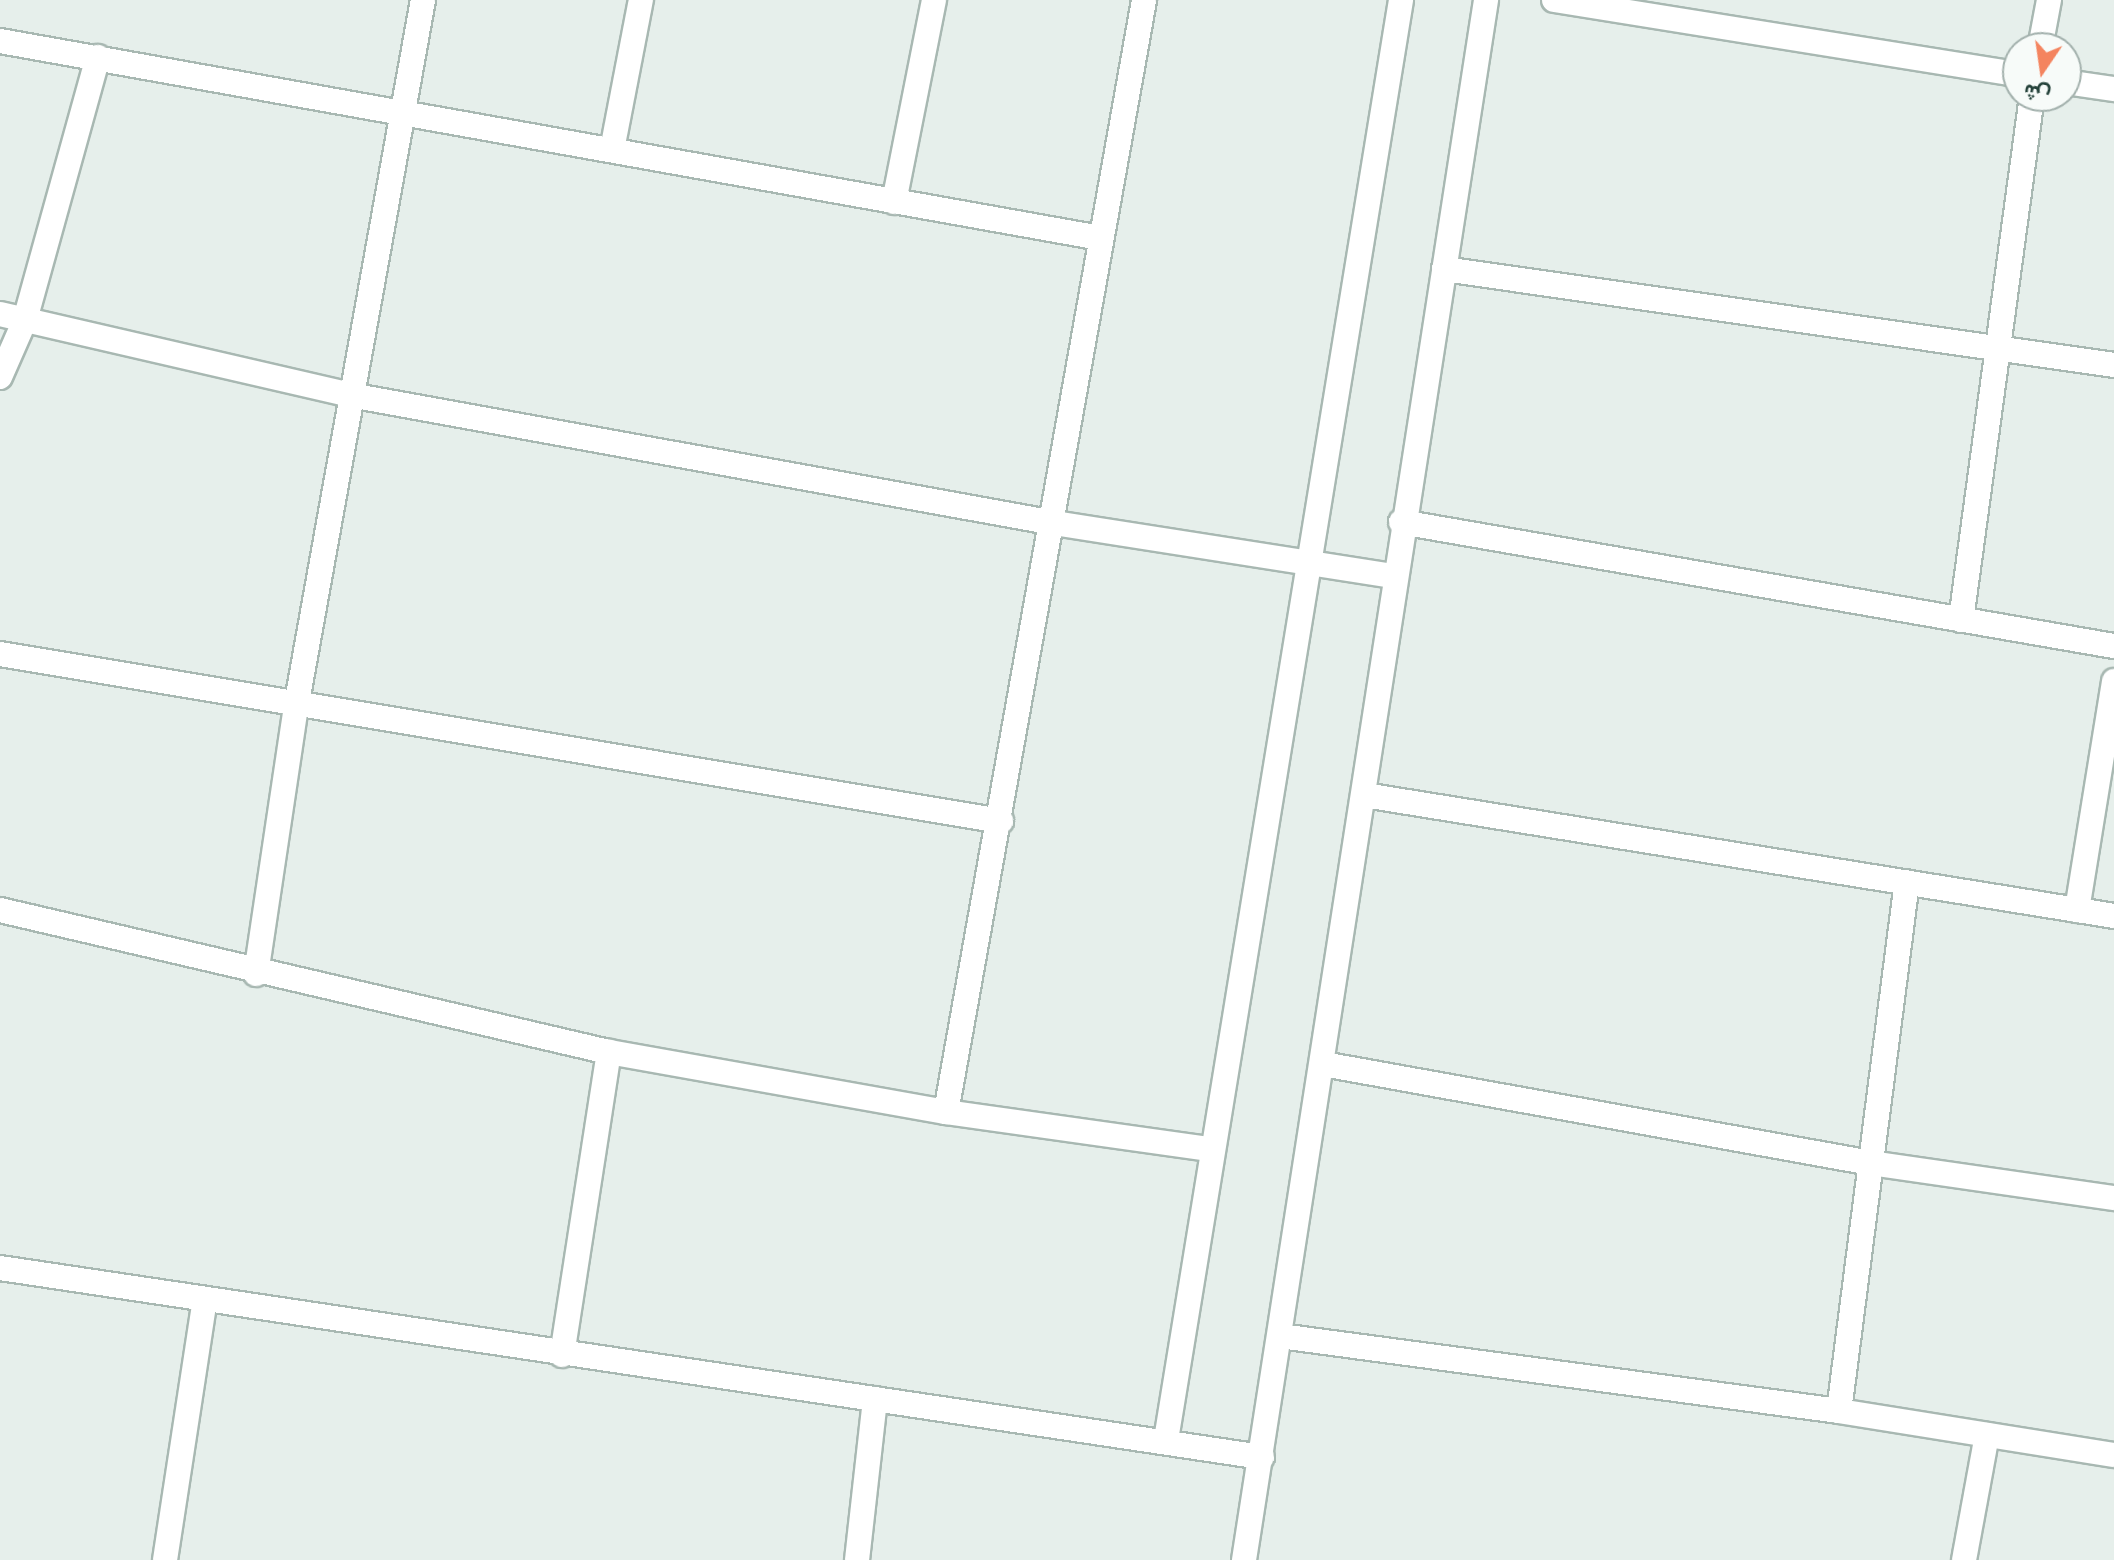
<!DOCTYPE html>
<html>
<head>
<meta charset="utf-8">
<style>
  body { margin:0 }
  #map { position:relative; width:2114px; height:1560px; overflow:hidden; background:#e6efeb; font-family:Arial,Vazirmatn,sans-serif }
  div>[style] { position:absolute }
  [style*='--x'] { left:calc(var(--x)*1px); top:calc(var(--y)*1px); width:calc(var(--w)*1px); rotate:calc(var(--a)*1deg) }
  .roads { filter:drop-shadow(2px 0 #a8b8b2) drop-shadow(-2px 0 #a8b8b2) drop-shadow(0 2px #a8b8b2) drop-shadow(0 -2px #a8b8b2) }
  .minor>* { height:24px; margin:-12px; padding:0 12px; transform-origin:12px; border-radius:12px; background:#fff }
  span { translate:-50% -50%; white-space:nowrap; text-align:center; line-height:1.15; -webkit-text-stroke:7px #f7fbf9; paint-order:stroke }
  .north { position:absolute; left:2002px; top:32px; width:80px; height:80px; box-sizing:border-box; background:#f7fbf9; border:2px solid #a3b1ad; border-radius:50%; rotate:193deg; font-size:22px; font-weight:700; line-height:32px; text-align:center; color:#24423a }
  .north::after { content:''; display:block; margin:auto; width:28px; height:36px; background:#f4845f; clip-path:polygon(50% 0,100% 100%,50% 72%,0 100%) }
</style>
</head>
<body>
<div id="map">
  <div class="roads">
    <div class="minor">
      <div style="--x:1554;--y:0;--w:470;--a:9.1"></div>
      <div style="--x:0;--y:41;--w:1118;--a:10.15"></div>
      <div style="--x:2040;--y:48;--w:49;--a:-79.4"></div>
      <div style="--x:2066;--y:82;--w:49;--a:8.3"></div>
      <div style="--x:612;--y:150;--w:153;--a:-79.1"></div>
      <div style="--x:894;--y:202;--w:206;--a:-78.8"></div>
      <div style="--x:1444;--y:269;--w:677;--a:8.15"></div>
      <div style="--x:0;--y:314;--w:359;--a:13"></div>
      <div style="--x:350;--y:395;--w:716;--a:10.3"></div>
      <div style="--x:1054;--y:523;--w:343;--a:8.9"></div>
      <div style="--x:0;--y:377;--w:62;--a:-66.3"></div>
      <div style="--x:25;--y:320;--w:273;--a:-74.5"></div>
      <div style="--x:1401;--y:522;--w:724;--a:9.87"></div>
      <div style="--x:1961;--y:620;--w:529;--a:-82.28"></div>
      <div style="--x:0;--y:654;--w:1015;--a:9.47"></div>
      <div style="--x:1364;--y:795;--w:760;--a:9.16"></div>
      <div style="--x:0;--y:910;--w:625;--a:13.13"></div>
      <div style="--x:609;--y:1052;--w:342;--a:10.1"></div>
      <div style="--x:946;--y:1112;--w:267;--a:8"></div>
      <div style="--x:2077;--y:910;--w:232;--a:-80.8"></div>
      <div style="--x:256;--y:974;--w:270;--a:-81.5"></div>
      <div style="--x:296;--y:707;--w:718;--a:-79.82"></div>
      <div style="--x:1323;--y:1064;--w:557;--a:10.24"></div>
      <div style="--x:1871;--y:1163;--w:246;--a:8.2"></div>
      <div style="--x:946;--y:1112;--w:1129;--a:-79.9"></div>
      <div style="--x:0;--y:1268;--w:1276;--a:8.52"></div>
      <div style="--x:1280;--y:1336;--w:564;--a:7.64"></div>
      <div style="--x:1839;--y:1411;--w:278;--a:9.1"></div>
      <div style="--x:562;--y:1355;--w:307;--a:-81.2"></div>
      <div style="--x:1839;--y:1411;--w:533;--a:-82.68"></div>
      <div style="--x:1166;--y:1440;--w:1459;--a:-80.73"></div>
      <div style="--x:165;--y:1560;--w:263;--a:-81.3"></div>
      <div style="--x:857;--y:1560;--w:162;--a:-83.6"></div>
      <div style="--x:1244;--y:1560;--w:1579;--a:-81.18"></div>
      <div style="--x:1964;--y:1560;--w:127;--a:-79.6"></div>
    </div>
  </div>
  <div class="north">ش</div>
</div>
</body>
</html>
